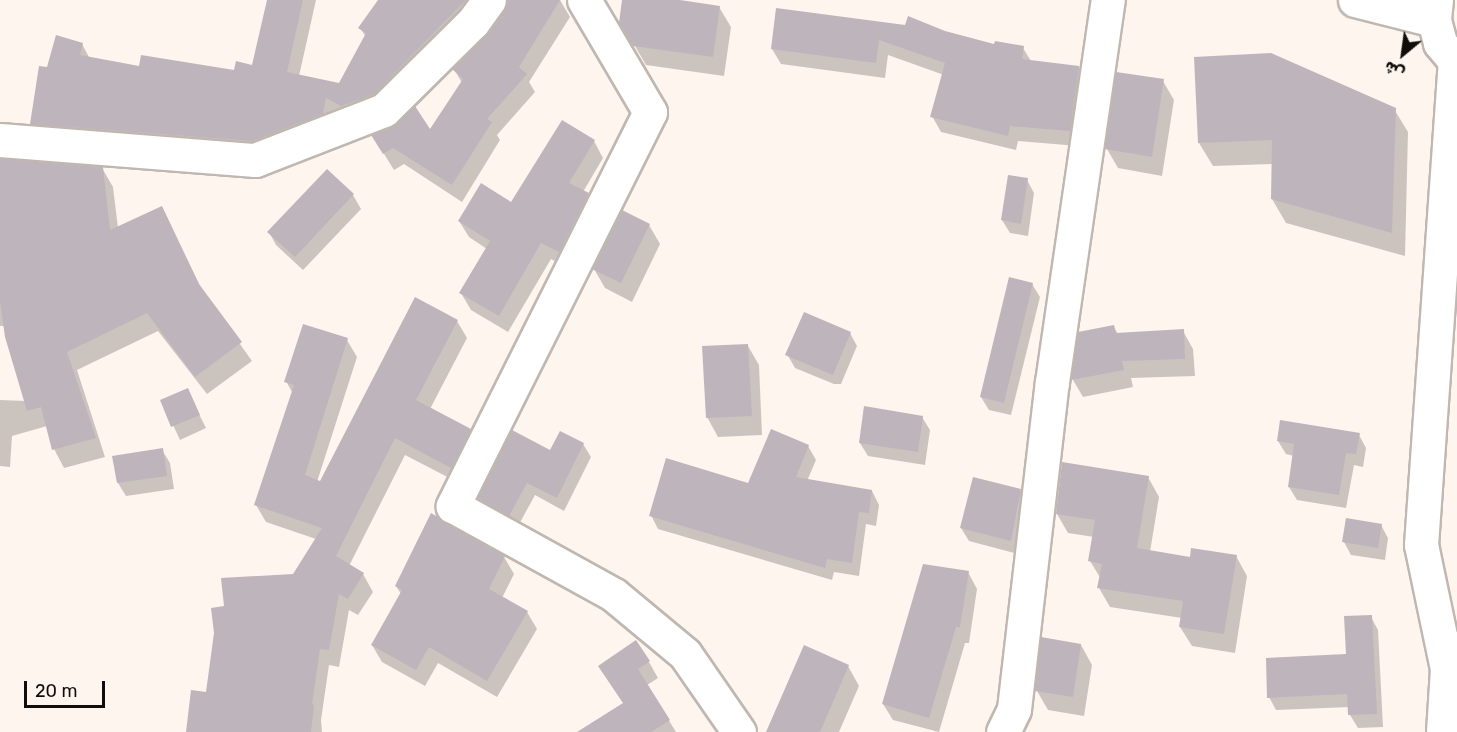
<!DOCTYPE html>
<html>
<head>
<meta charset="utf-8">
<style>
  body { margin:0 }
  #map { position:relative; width:1457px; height:732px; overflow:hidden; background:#fef5ee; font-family:Rubik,"Noto Naskh Arabic",sans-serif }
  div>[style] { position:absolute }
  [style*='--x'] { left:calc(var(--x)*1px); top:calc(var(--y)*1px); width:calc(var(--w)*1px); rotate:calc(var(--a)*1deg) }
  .shadow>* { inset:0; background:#0003 }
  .building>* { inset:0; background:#beb4bb }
  .roads { filter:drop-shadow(2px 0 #bfb7b0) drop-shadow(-2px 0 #bfb7b0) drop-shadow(0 2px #bfb7b0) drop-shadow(0 -2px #bfb7b0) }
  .minor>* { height:33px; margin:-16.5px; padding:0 16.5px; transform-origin:16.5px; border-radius:16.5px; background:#fff }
  .major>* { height:33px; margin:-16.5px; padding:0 16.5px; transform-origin:16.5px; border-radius:16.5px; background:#fff }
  span { translate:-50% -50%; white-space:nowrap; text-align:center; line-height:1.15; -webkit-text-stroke:5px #fef5ee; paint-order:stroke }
  .north { position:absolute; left:1373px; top:24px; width:60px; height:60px; -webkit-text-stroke:4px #fef5ee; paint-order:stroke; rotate:209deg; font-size:16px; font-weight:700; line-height:24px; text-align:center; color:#100d0b }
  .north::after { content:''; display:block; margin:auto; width:21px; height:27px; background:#100d0b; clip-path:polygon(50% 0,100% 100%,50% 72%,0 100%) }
  .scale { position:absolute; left:24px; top:681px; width:81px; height:27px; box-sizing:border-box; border:3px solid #100d0b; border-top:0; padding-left:8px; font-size:18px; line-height:21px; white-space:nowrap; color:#100d0b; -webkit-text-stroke:4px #fef5ee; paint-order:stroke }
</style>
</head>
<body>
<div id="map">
  <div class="shadow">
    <div style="clip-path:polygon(268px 0,316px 0,299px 76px,340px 85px,366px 37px,360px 28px,379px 0,471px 0,422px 73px,262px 157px,42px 140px,32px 123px,48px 69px,82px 44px,90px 59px,141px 68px,235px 72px,254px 66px)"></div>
    <div style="clip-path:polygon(506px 0,560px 0,570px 17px,529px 82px,535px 92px,497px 135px,500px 140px,462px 202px,404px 164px,394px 170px,373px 136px,430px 132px,462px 83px,454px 69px,487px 36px,506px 12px,509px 1px)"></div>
    <div style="clip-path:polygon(624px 0,670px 0,719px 7px,731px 27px,724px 76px,646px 65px,621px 22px)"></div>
    <div style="clip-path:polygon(945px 32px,996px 46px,1023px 48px,1031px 61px,1079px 67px,1087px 82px,1078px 146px,1018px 141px,1016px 150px,941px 132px,932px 116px,944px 75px,888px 55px,885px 78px,781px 64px,772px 49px)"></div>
    <div style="clip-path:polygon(1163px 81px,1174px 100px,1162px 176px,1118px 168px,1107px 149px)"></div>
    <div style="clip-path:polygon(1394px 109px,1408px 132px,1405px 256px,1286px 223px,1272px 199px,1273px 164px,1213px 166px,1199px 143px)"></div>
    <div style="clip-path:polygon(594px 141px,603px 158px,583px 192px,588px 194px,597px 211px,568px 268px,551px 259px,508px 332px,471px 310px,461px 293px,487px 249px,469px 237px,459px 221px,512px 204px)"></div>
    <div style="clip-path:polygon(0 159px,102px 168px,113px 187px,118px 228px,161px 208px,203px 292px,252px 361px,207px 394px,158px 331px,77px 370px,105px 457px,64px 468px,54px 449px,47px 426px,12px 436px,10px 467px,0 466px,0 400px,26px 401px,4px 326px,0 326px)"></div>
    <div style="clip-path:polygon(327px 171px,353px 195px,361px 209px,303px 270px,276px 245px,269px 232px)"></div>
    <div style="clip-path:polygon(1027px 180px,1034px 193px,1028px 236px,1010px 233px,1002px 220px)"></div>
    <div style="clip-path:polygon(649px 225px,660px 244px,632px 302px,605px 288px,594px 269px)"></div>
    <div style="clip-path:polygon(1032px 284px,1040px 297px,1011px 415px,989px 410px,981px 397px)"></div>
    <div style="clip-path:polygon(457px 321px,467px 338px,430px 409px,470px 430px,480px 447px,461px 484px,405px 455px,349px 566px,363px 574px,373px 592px,358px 615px,349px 610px,339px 667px,329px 665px,321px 720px,322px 732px,188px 732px,207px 693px,226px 607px,294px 575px,316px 539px,266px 522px,256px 505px,293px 394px,286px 381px,347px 340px,357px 357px,317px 482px,320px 483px)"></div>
    <div style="clip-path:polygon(1113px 326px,1118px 334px,1183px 331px,1193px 349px,1195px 376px,1131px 378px,1133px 387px,1083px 397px,1073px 380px,1080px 333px)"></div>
    <div style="clip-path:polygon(850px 333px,857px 346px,841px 384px,834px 384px,795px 368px,787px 354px)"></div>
    <div style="clip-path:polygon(748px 346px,759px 365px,762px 435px,718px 437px,707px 417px)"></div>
    <div style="clip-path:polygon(187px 390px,206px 428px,180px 440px,162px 401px)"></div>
    <div style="clip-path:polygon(922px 417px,930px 430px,925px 465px,868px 456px,860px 443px)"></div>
    <div style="clip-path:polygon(1359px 435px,1366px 448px,1363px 467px,1354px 465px,1346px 508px,1297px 500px,1289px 487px,1294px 456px,1286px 454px,1278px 441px)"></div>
    <div style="clip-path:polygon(583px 444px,591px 457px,564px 511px,535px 495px,517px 528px,487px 512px,480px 498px,551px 452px)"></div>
    <div style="clip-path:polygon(808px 446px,816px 460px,807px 481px,872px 491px,879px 505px,876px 526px,866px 524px,859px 576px,834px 572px,832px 580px,658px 529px,651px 515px,749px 485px)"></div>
    <div style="clip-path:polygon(162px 450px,170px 463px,174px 489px,126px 496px,118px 483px,114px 457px)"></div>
    <div style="clip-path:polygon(1148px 477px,1159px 497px,1150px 552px,1191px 559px,1236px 556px,1247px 576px,1235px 653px,1192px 646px,1180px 627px,1182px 618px,1110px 607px,1099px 588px,1101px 579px,1090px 561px,1094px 537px,1068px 533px,1057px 514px)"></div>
    <div style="clip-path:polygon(1020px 490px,1027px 504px,1018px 554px,969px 541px,961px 528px)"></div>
    <div style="clip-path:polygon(1381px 525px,1388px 538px,1385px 560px,1351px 555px,1344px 542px)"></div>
    <div style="clip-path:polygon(504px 557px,514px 574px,502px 598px,527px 612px,537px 629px,497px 697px,438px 663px,425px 686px,382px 662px,372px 645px,401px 594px,396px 586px)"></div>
    <div style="clip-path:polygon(968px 572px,977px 589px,969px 643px,965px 643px,939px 732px,893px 720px,883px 704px)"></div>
    <div style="clip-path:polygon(1371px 617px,1378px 630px,1383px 727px,1358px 728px,1350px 715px,1350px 707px,1276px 710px,1269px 697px,1347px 656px)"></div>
    <div style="clip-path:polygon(1081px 645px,1092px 665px,1084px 716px,1048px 710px,1037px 691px)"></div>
    <div style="clip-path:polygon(649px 662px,658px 678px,647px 685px,676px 732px,588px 732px,624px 704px,600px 667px)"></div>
    <div style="clip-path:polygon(848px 666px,859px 686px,839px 732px,768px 732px)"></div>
  </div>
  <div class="building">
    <div style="clip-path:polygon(267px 0,303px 0,287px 72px,339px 83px,366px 33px,358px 28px,378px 0,466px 0,374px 94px,341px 106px,326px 98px,323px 114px,252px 141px,30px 124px,39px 66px,47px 67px,56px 35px,83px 43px,80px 55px,139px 66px,141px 55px,234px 70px,236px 61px,252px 65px)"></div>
    <div style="clip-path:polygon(507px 0,560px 0,519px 67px,527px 74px,487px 119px,492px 122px,452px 185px,393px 148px,383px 154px,371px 135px,397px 124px,415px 106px,430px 129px,463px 79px,452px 69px,488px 33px,504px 11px)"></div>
    <div style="clip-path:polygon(622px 0,680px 0,720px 6px,713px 57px,633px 46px,619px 23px)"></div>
    <div style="clip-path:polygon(776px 8px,905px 25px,908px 16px,945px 31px,994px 44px,995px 41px,1024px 46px,1022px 59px,1079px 66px,1070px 131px,1010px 126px,1008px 136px,930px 117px,945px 63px,879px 40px,876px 63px,771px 49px)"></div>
    <div style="clip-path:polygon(1271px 53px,1396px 108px,1392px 233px,1271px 199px,1272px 140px,1198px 143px,1194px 57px)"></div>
    <div style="clip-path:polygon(1116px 72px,1164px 79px,1152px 157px,1105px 149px)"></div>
    <div style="clip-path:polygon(562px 120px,595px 140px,569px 183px,589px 193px,559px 252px,541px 243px,499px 316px,459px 293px,490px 241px,458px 221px,481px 183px,511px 202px)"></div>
    <div style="clip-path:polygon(0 159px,103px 167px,110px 230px,162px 206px,199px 284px,242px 342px,195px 377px,147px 313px,67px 352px,96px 438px,52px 450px,41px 407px,27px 411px,5px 337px,0 301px)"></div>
    <div style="clip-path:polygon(327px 169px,354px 194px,295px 257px,267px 232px)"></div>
    <div style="clip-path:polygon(1008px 175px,1028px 178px,1021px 224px,1001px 220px)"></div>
    <div style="clip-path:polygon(622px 210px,650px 224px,621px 283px,592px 269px)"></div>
    <div style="clip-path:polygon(1009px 277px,1033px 283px,1004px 403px,980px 397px)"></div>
    <div style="clip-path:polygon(415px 297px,458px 320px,416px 400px,471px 429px,451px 468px,395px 438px,336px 556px,364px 573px,348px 599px,339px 594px,329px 650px,320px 649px,312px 704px,314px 705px,311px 732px,186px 732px,191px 690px,206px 692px,214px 633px,211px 608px,224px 606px,221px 578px,293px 574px,322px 528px,254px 505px,294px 385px,284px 382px,303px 324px,348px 338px,305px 475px,320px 481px)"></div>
    <div style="clip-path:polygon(804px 312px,851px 332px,833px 375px,785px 355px)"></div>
    <div style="clip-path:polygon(1114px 325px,1116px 333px,1184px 329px,1185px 359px,1122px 361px,1124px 370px,1071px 380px,1078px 332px)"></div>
    <div style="clip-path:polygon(748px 344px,752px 416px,706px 418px,702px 346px)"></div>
    <div style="clip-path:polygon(188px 388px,200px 415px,171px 427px,160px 400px)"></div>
    <div style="clip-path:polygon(864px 406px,923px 416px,918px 452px,859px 443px)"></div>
    <div style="clip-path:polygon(1280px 420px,1360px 433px,1356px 454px,1346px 453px,1339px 495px,1288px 487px,1294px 444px,1277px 441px)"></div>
    <div style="clip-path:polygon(771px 429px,809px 445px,796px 477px,872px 490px,869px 513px,859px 512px,852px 563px,827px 559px,825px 568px,649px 516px,666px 458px,748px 483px)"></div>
    <div style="clip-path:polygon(512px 430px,550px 450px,560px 431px,584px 443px,557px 498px,527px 483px,509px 516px,478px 498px)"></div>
    <div style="clip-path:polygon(163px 448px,167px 476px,117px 483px,112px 456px)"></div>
    <div style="clip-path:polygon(1062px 462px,1149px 476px,1137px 548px,1190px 557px,1191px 548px,1237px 555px,1224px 634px,1179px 627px,1183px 601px,1097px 588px,1102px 564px,1088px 561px,1095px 520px,1056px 514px)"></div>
    <div style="clip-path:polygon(973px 477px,1021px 489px,1011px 541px,960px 528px)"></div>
    <div style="clip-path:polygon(431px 513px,505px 556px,489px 589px,528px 611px,487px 681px,429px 647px,416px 670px,371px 645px,402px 590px,395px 586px)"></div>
    <div style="clip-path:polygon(1346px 518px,1382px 524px,1378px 548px,1342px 542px)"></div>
    <div style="clip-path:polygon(923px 564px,969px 571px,960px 627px,956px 627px,929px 718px,882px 704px)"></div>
    <div style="clip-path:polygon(1372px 615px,1377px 714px,1348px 715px,1347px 694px,1267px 698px,1266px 658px,1346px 654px,1344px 616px)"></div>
    <div style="clip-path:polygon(1041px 637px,1081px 644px,1073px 697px,1035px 691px)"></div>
    <div style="clip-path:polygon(636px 640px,650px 661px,638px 669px,670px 720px,651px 732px,577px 732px,623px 703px,598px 666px)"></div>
    <div style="clip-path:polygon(804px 645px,849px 665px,820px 732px,766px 732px)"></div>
  </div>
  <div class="roads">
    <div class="minor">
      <div style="--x:584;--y:0;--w:130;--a:59.5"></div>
      <div style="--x:650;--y:112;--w:441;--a:116.6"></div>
      <div style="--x:453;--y:506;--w:184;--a:28.9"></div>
      <div style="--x:614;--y:595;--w:92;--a:39.7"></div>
      <div style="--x:685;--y:654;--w:95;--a:55.3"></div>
      <div style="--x:1355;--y:0;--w:81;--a:14.2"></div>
      <div style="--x:0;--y:140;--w:256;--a:4.5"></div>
      <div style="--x:255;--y:160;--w:138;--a:-21.2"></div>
      <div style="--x:384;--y:110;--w:125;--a:-44.7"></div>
      <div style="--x:473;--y:22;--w:27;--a:-54"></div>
      <div style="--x:1447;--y:669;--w:127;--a:-101.8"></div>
      <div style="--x:1421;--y:545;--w:484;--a:-86"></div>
      <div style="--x:1003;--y:732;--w:25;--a:-64"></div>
      <div style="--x:1014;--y:709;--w:329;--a:-83.4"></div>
      <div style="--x:1052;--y:382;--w:386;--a:-81.7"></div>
      <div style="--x:1443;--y:732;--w:63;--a:-86.4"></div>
      <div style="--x:1447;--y:669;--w:22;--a:-77"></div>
    </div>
    <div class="major">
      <div style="--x:1436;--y:0;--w:20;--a:96"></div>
      <div style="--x:1434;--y:20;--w:24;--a:75"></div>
      <div style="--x:1440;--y:43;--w:26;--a:50"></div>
    </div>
  </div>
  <div class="north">ش</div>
  <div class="scale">20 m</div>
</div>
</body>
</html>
